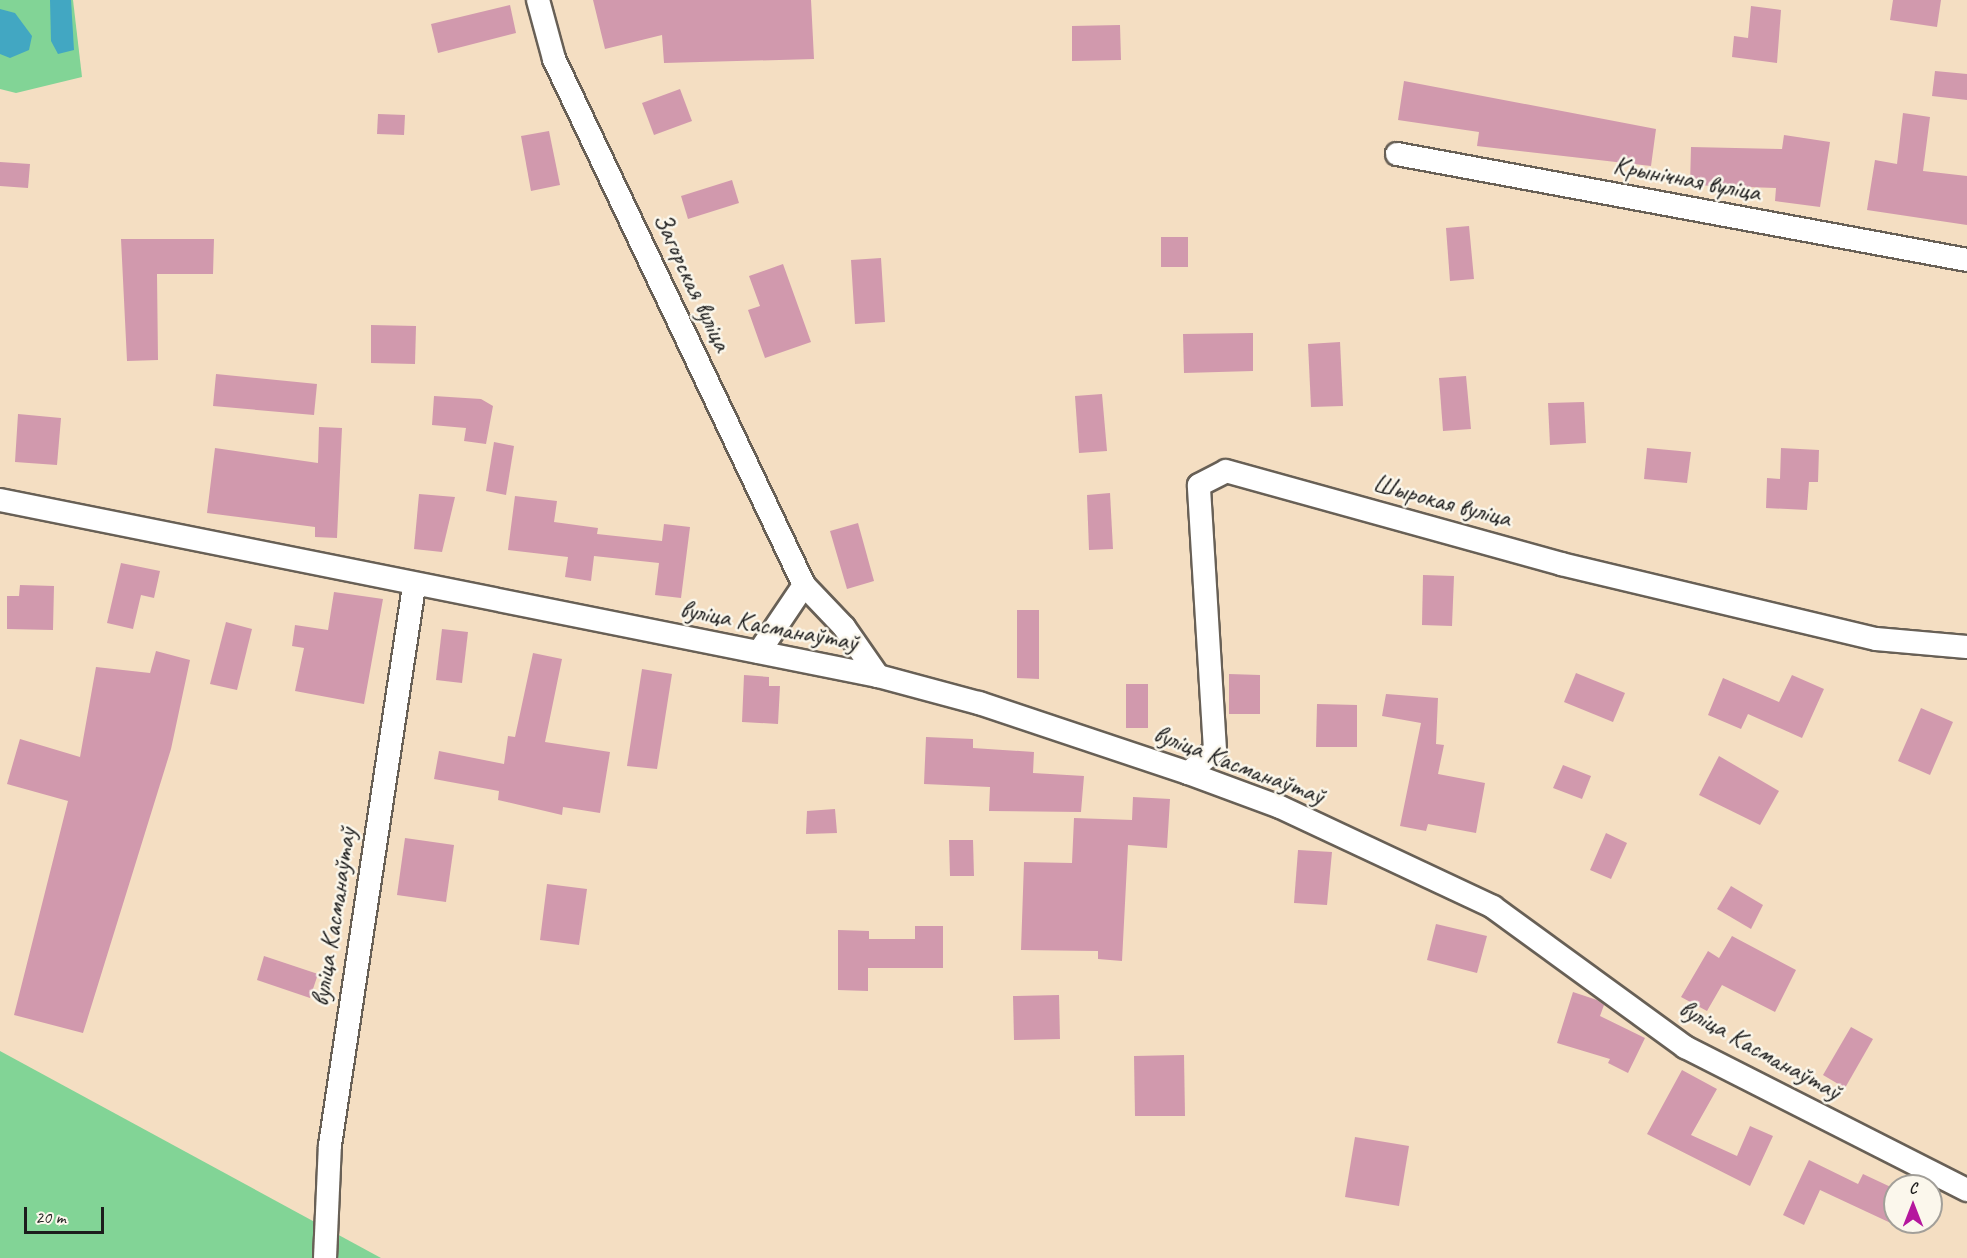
<!DOCTYPE html>
<html>
<head>
<meta charset="utf-8">
<style>
  body { margin:0 }
  #map { position:relative; width:1967px; height:1258px; overflow:hidden; background:#f4dec2; font-family:Caveat,sans-serif }
  div>[style] { position:absolute }
  [style*='--x'] { left:calc(var(--x)*1px); top:calc(var(--y)*1px); width:calc(var(--w)*1px); rotate:calc(var(--a)*1deg) }
  .green>* { inset:0; background:#82d496 }
  .water>* { inset:0; background:#42a7c2 }
  .building>* { inset:0; background:#d199ad }
  .roads { filter:drop-shadow(2px 0 #686056) drop-shadow(-2px 0 #686056) drop-shadow(0 2px #686056) drop-shadow(0 -2px #686056) }
  .minor>* { height:22px; margin:-11px; padding:0 11px; transform-origin:11px; border-radius:11px; background:#fff }
  span { translate:-50% -50%; white-space:nowrap; text-align:center; line-height:1.15; -webkit-text-stroke:5px #fbf7ec; paint-order:stroke }
  .street-label { font-size:26px; color:#1c1c1c }
  .north { position:absolute; left:1883px; top:1174px; width:60px; height:60px; box-sizing:border-box; background:#fbf7ec; border:2px solid #a29f99; border-radius:50%; rotate:0deg; font-size:16px; font-weight:700; line-height:24px; text-align:center; color:#1c1c1c }
  .north::after { content:''; display:block; margin:auto; width:21px; height:27px; background:#b5179e; clip-path:polygon(50% 0,100% 100%,50% 72%,0 100%) }
  .scale { position:absolute; left:24px; top:1207px; width:80px; height:27px; box-sizing:border-box; border:3px solid #1c1c1c; border-top:0; padding-left:8px; font-size:18px; line-height:21px; white-space:nowrap; color:#1c1c1c; -webkit-text-stroke:4px #fbf7ec; paint-order:stroke }
</style>
</head>
<body>
<div id="map">
  <div class="green">
    <div style="clip-path:polygon(0 0,73px 0,82px 77px,16px 93px,0 89px)"></div>
    <div style="clip-path:polygon(0 1051px,381px 1258px,0 1258px)"></div>
  </div>
  <div class="water">
    <div style="clip-path:polygon(50px 0,71px 0,74px 50px,58px 54px,51px 41px)"></div>
    <div style="clip-path:polygon(0 9px,15px 13px,32px 36px,29px 50px,10px 58px,0 54px)"></div>
  </div>
  <div class="building">
    <div style="clip-path:polygon(593px 0,811px 0,814px 59px,664px 63px,662px 35px,605px 49px)"></div>
    <div style="clip-path:polygon(1893px 0,1941px 0,1937px 27px,1890px 20px)"></div>
    <div style="clip-path:polygon(510px 5px,516px 33px,438px 53px,431px 24px)"></div>
    <div style="clip-path:polygon(1751px 6px,1781px 10px,1777px 63px,1732px 57px,1734px 36px,1748px 38px)"></div>
    <div style="clip-path:polygon(1120px 25px,1121px 60px,1072px 61px,1072px 26px)"></div>
    <div style="clip-path:polygon(1935px 71px,1967px 74px,1967px 100px,1932px 96px)"></div>
    <div style="clip-path:polygon(1404px 81px,1656px 129px,1651px 166px,1477px 146px,1479px 132px,1398px 120px)"></div>
    <div style="clip-path:polygon(680px 89px,692px 121px,654px 135px,642px 103px)"></div>
    <div style="clip-path:polygon(1903px 113px,1930px 117px,1923px 171px,1967px 176px,1967px 225px,1867px 210px,1875px 160px,1897px 164px)"></div>
    <div style="clip-path:polygon(378px 114px,405px 115px,404px 135px,377px 134px)"></div>
    <div style="clip-path:polygon(549px 131px,560px 185px,531px 191px,521px 136px)"></div>
    <div style="clip-path:polygon(1784px 135px,1830px 142px,1820px 207px,1775px 201px,1776px 188px,1690px 185px,1691px 147px,1782px 149px)"></div>
    <div style="clip-path:polygon(0 162px,30px 164px,28px 188px,0 186px)"></div>
    <div style="clip-path:polygon(732px 180px,739px 203px,688px 219px,681px 196px)"></div>
    <div style="clip-path:polygon(1469px 226px,1474px 279px,1450px 281px,1446px 228px)"></div>
    <div style="clip-path:polygon(1161px 237px,1188px 237px,1188px 267px,1161px 267px)"></div>
    <div style="clip-path:polygon(121px 239px,214px 239px,213px 274px,157px 274px,158px 360px,127px 361px)"></div>
    <div style="clip-path:polygon(881px 258px,885px 322px,855px 324px,851px 260px)"></div>
    <div style="clip-path:polygon(783px 264px,811px 342px,765px 358px,748px 310px,760px 306px,749px 276px)"></div>
    <div style="clip-path:polygon(371px 325px,416px 326px,415px 364px,371px 363px)"></div>
    <div style="clip-path:polygon(1253px 333px,1253px 371px,1184px 373px,1183px 334px)"></div>
    <div style="clip-path:polygon(1340px 342px,1343px 406px,1311px 407px,1308px 344px)"></div>
    <div style="clip-path:polygon(216px 374px,317px 384px,314px 415px,213px 406px)"></div>
    <div style="clip-path:polygon(1466px 376px,1471px 429px,1443px 431px,1439px 378px)"></div>
    <div style="clip-path:polygon(1102px 394px,1107px 451px,1079px 453px,1075px 396px)"></div>
    <div style="clip-path:polygon(434px 396px,481px 399px,493px 406px,486px 444px,464px 441px,466px 428px,432px 425px)"></div>
    <div style="clip-path:polygon(1584px 402px,1586px 443px,1550px 445px,1548px 403px)"></div>
    <div style="clip-path:polygon(18px 414px,61px 418px,57px 465px,15px 462px)"></div>
    <div style="clip-path:polygon(319px 427px,342px 428px,337px 538px,315px 537px,315px 527px,207px 513px,215px 448px,318px 463px)"></div>
    <div style="clip-path:polygon(494px 442px,514px 446px,506px 495px,486px 491px)"></div>
    <div style="clip-path:polygon(1647px 448px,1691px 452px,1687px 483px,1644px 479px)"></div>
    <div style="clip-path:polygon(1781px 448px,1819px 450px,1818px 482px,1809px 482px,1807px 510px,1766px 508px,1767px 478px,1780px 479px)"></div>
    <div style="clip-path:polygon(1110px 493px,1113px 549px,1089px 550px,1087px 495px)"></div>
    <div style="clip-path:polygon(419px 494px,455px 497px,442px 552px,414px 549px)"></div>
    <div style="clip-path:polygon(515px 496px,557px 501px,554px 522px,598px 528px,597px 534px,662px 541px,664px 524px,690px 527px,681px 598px,655px 595px,659px 563px,594px 556px,591px 581px,565px 577px,568px 557px,508px 550px)"></div>
    <div style="clip-path:polygon(858px 523px,874px 581px,847px 589px,830px 531px)"></div>
    <div style="clip-path:polygon(121px 563px,160px 571px,154px 598px,141px 595px,133px 629px,107px 623px)"></div>
    <div style="clip-path:polygon(1423px 575px,1454px 576px,1452px 626px,1422px 625px)"></div>
    <div style="clip-path:polygon(20px 585px,54px 586px,53px 630px,7px 629px,7px 596px,19px 596px)"></div>
    <div style="clip-path:polygon(334px 592px,383px 599px,364px 704px,295px 691px,304px 648px,292px 646px,295px 625px,328px 630px)"></div>
    <div style="clip-path:polygon(1017px 610px,1039px 610px,1039px 679px,1017px 678px)"></div>
    <div style="clip-path:polygon(226px 622px,252px 629px,237px 690px,210px 684px)"></div>
    <div style="clip-path:polygon(442px 629px,468px 632px,462px 683px,436px 680px)"></div>
    <div style="clip-path:polygon(156px 651px,190px 660px,171px 749px,83px 1033px,14px 1015px,68px 801px,7px 784px,20px 739px,80px 757px,96px 667px,150px 673px)"></div>
    <div style="clip-path:polygon(533px 653px,562px 659px,545px 742px,610px 752px,600px 813px,563px 807px,562px 815px,498px 800px,499px 791px,434px 779px,439px 751px,504px 764px,508px 736px,515px 737px)"></div>
    <div style="clip-path:polygon(642px 669px,672px 674px,657px 769px,627px 766px)"></div>
    <div style="clip-path:polygon(1576px 673px,1625px 693px,1613px 722px,1564px 702px)"></div>
    <div style="clip-path:polygon(1229px 674px,1260px 675px,1260px 714px,1229px 714px)"></div>
    <div style="clip-path:polygon(744px 675px,769px 677px,769px 686px,780px 686px,778px 724px,742px 722px)"></div>
    <div style="clip-path:polygon(1792px 675px,1824px 689px,1802px 738px,1748px 714px,1741px 729px,1708px 715px,1723px 678px,1779px 702px)"></div>
    <div style="clip-path:polygon(1126px 684px,1148px 684px,1148px 728px,1126px 728px)"></div>
    <div style="clip-path:polygon(1386px 694px,1438px 698px,1436px 744px,1444px 745px,1438px 774px,1485px 783px,1476px 833px,1428px 824px,1426px 831px,1400px 826px,1421px 723px,1382px 716px)"></div>
    <div style="clip-path:polygon(1317px 704px,1357px 705px,1357px 747px,1316px 747px)"></div>
    <div style="clip-path:polygon(1921px 708px,1953px 722px,1930px 775px,1898px 761px)"></div>
    <div style="clip-path:polygon(926px 737px,973px 739px,973px 748px,1034px 752px,1033px 773px,1084px 776px,1081px 812px,989px 811px,990px 787px,924px 784px)"></div>
    <div style="clip-path:polygon(1719px 756px,1779px 791px,1760px 825px,1699px 795px)"></div>
    <div style="clip-path:polygon(1563px 765px,1591px 776px,1582px 799px,1553px 788px)"></div>
    <div style="clip-path:polygon(1133px 797px,1170px 799px,1167px 848px,1128px 845px,1122px 961px,1098px 959px,1098px 951px,1021px 950px,1024px 862px,1072px 863px,1074px 818px,1132px 820px)"></div>
    <div style="clip-path:polygon(835px 809px,837px 833px,806px 834px,807px 811px)"></div>
    <div style="clip-path:polygon(1606px 833px,1627px 843px,1611px 879px,1590px 870px)"></div>
    <div style="clip-path:polygon(405px 838px,454px 845px,446px 902px,397px 895px)"></div>
    <div style="clip-path:polygon(949px 840px,973px 840px,974px 876px,950px 876px)"></div>
    <div style="clip-path:polygon(1298px 850px,1332px 852px,1327px 905px,1294px 903px)"></div>
    <div style="clip-path:polygon(547px 884px,587px 889px,579px 945px,540px 940px)"></div>
    <div style="clip-path:polygon(1731px 886px,1763px 905px,1751px 929px,1717px 909px)"></div>
    <div style="clip-path:polygon(1436px 924px,1487px 936px,1477px 973px,1427px 960px)"></div>
    <div style="clip-path:polygon(915px 926px,943px 926px,943px 968px,868px 968px,868px 991px,838px 990px,838px 930px,869px 931px,869px 939px,915px 939px)"></div>
    <div style="clip-path:polygon(1732px 936px,1796px 970px,1775px 1012px,1722px 985px,1707px 1011px,1681px 997px,1708px 951px,1719px 958px)"></div>
    <div style="clip-path:polygon(264px 956px,318px 974px,310px 998px,257px 980px)"></div>
    <div style="clip-path:polygon(1573px 992px,1597px 1000px,1604px 1005px,1600px 1016px,1645px 1038px,1628px 1073px,1608px 1063px,1610px 1059px,1557px 1043px)"></div>
    <div style="clip-path:polygon(1059px 995px,1060px 1039px,1014px 1040px,1013px 996px)"></div>
    <div style="clip-path:polygon(1851px 1027px,1873px 1039px,1845px 1088px,1823px 1075px)"></div>
    <div style="clip-path:polygon(1184px 1055px,1185px 1116px,1135px 1116px,1134px 1056px)"></div>
    <div style="clip-path:polygon(1682px 1070px,1717px 1089px,1691px 1135px,1737px 1156px,1750px 1126px,1773px 1136px,1750px 1186px,1647px 1134px)"></div>
    <div style="clip-path:polygon(1355px 1137px,1409px 1146px,1399px 1206px,1345px 1197px)"></div>
    <div style="clip-path:polygon(1809px 1160px,1858px 1184px,1863px 1174px,1895px 1189px,1895px 1225px,1820px 1190px,1804px 1225px,1783px 1215px)"></div>
  </div>
  <div class="roads">
    <div class="minor">
      <div style="--x:538;--y:0;--w:61;--a:74.8"></div>
      <div style="--x:554;--y:59;--w:582;--a:64.58"></div>
      <div style="--x:804;--y:585;--w:58;--a:46.4"></div>
      <div style="--x:844;--y:627;--w:60;--a:55.2"></div>
      <div style="--x:1397;--y:154;--w:580;--a:10.53"></div>
      <div style="--x:0;--y:500;--w:895;--a:11.34"></div>
      <div style="--x:878;--y:676;--w:105;--a:15"></div>
      <div style="--x:979;--y:703;--w:220;--a:18.5"></div>
      <div style="--x:1188;--y:773;--w:98;--a:20.3"></div>
      <div style="--x:1280;--y:807;--w:235;--a:25.1"></div>
      <div style="--x:1493;--y:907;--w:238;--a:36.1"></div>
      <div style="--x:1685;--y:1047;--w:316;--a:26.9"></div>
      <div style="--x:759;--y:652;--w:81;--a:-56.1"></div>
      <div style="--x:1188;--y:773;--w:35;--a:-40"></div>
      <div style="--x:1215;--y:750;--w:265;--a:-93.5"></div>
      <div style="--x:1199;--y:485;--w:30;--a:-27"></div>
      <div style="--x:1226;--y:471;--w:348;--a:15.5"></div>
      <div style="--x:1561;--y:564;--w:324;--a:13.4"></div>
      <div style="--x:1876;--y:639;--w:91;--a:5"></div>
      <div style="--x:325;--y:1258;--w:113;--a:-87.5"></div>
      <div style="--x:330;--y:1145;--w:565;--a:-81.45"></div>
    </div>
  </div>
  <div class="street-label">
    <span style="left:1687px;top:179px;rotate:11deg">Крынічная вуліца</span>
    <span style="left:692px;top:282px;rotate:65deg">Загорская вуліца</span>
    <span style="left:1442px;top:501px;rotate:15deg">Шырокая вуліца</span>
    <span style="left:769px;top:626px;rotate:11deg">вуліца Касманаўтаў</span>
    <span style="left:1239px;top:765px;rotate:21deg">вуліца Касманаўтаў</span>
    <span style="left:334px;top:917px;rotate:-81deg">вуліца Касманаўтаў</span>
    <span style="left:1760px;top:1050px;rotate:29deg">вуліца Касманаўтаў</span>
  </div>
  <div class="north">С</div>
  <div class="scale">20 m</div>
</div>
</body>
</html>
